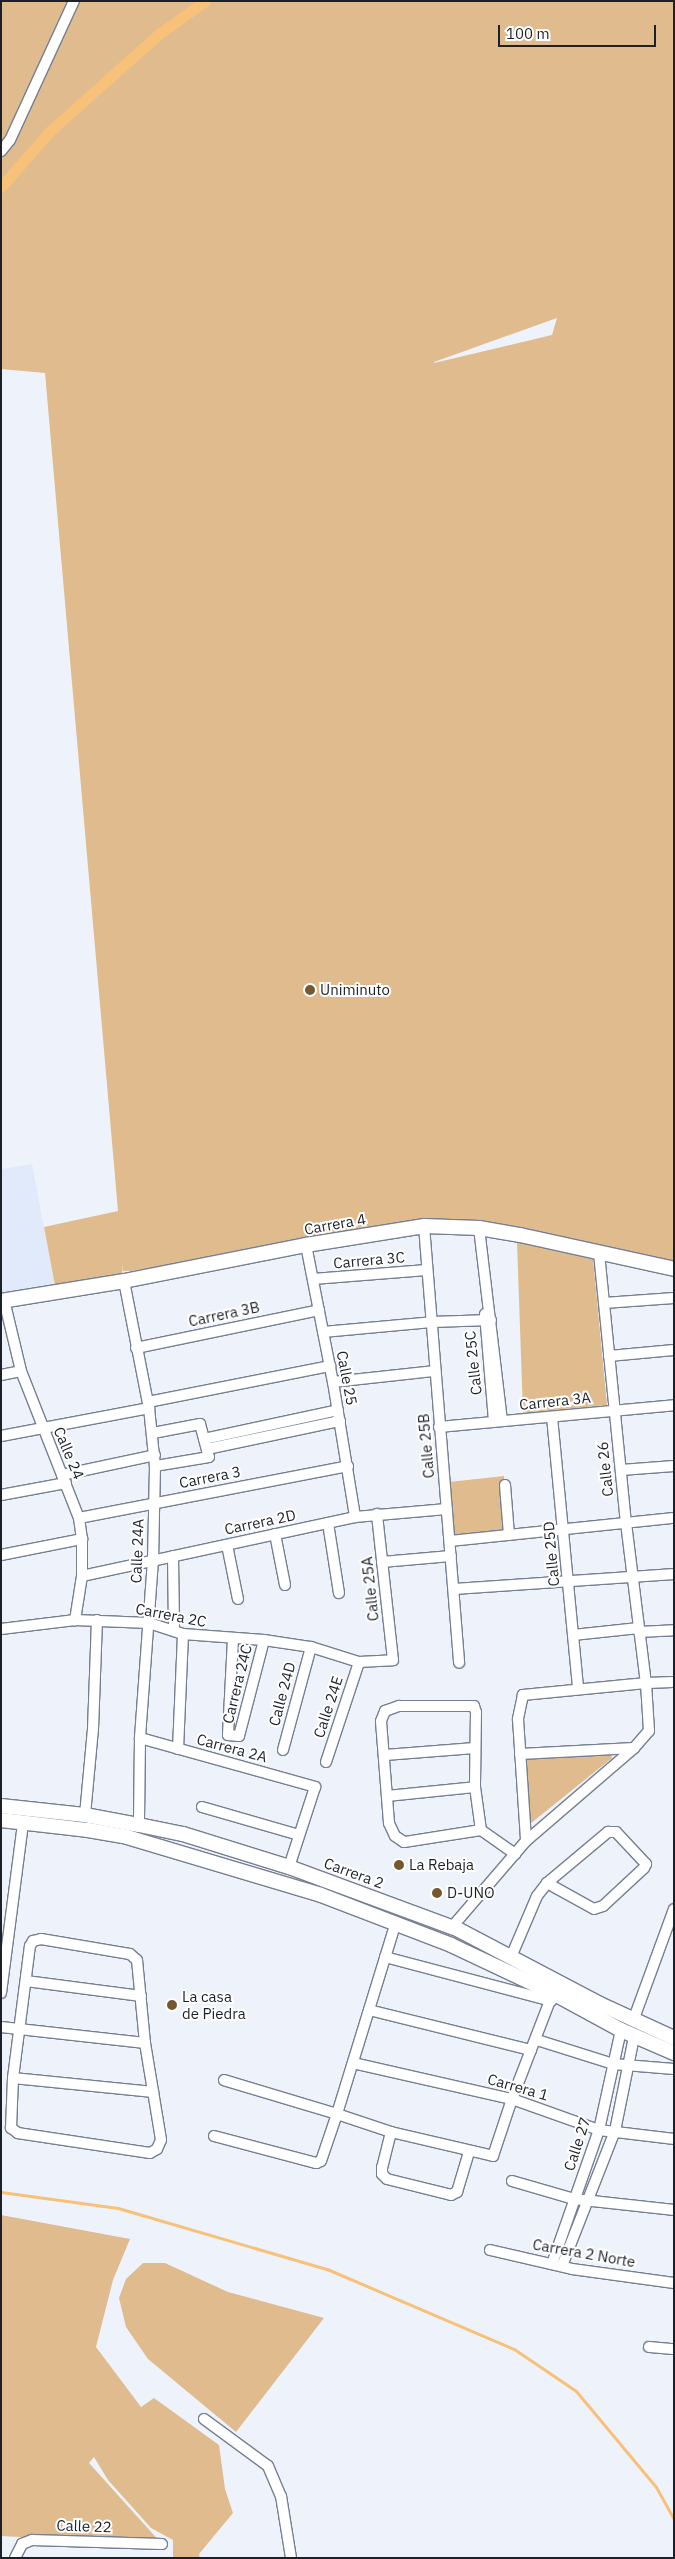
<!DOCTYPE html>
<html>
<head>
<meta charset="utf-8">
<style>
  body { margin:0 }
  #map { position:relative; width:675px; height:2559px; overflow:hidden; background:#eef3fb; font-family:"IBM Plex Sans",sans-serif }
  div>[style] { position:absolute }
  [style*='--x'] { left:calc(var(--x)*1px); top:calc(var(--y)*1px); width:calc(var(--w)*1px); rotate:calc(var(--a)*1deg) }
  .built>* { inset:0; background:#e1eafb }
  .green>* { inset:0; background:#dfbb8e }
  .stream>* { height:3px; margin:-1.5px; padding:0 1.5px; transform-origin:1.5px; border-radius:1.5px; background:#f8c179 }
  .canal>* { height:11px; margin:-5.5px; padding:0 5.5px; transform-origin:5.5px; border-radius:5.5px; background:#f8c179 }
  .roads { filter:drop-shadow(1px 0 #757f92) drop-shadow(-1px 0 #757f92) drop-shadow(0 1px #757f92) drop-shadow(0 -1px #757f92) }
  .minor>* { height:10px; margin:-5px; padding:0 5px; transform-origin:5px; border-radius:5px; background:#fff }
  .secondary>* { height:14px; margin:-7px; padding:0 7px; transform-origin:7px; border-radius:7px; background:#fff }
  .dots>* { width:14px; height:14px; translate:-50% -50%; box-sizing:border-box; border:2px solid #fff; border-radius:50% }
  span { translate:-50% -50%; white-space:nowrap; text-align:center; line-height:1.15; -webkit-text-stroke:4px #fff; paint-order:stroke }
  .poi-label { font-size:15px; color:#1c2028 }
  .left { translate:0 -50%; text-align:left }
  .street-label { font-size:15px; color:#1c2028 }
  .frame { position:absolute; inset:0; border:2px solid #1c2028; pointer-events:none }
  .scale { position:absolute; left:498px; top:25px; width:158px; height:22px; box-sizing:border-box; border:2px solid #1c2028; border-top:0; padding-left:6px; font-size:15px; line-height:18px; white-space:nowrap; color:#1c2028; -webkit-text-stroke:4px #fff; paint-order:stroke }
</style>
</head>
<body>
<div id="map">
  <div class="built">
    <div style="clip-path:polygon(32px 1164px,56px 1291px,1px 1301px,1px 1169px)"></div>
  </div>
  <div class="green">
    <div style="clip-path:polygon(evenodd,1px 1px,674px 1px,674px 1267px,424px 1226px,131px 1271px,123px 1271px,122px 1263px,123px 1279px,56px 1291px,44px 1227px,118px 1211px,45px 373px,1px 369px,1px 1px,557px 318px,552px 335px,434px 363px,434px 362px,557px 318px)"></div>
    <div style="clip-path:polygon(517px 1242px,593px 1258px,607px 1405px,523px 1413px)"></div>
    <div style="clip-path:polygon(504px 1476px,507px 1534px,454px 1538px,449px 1482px)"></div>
    <div style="clip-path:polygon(610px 1753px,612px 1758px,530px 1824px,523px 1759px)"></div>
    <div style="clip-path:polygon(1px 2215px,130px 2239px,113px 2280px,96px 2347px,141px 2407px,154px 2398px,219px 2445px,225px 2489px,233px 2513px,199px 2554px,200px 2558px,173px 2558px,173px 2540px,151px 2528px,108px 2480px,94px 2457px,89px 2463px,162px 2544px,1px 2536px)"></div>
    <div style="clip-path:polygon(143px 2263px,165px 2263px,228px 2292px,324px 2318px,236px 2432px,148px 2359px,126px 2327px,119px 2298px,126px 2279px)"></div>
  </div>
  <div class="stream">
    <div style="--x:1;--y:2192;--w:118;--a:7.8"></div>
    <div style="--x:118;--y:2208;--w:218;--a:16.3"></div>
    <div style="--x:327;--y:2269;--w:203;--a:23.2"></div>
    <div style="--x:514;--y:2349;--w:75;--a:34.1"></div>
    <div style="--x:576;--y:2391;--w:125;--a:50.2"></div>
    <div style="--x:656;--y:2487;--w:37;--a:61"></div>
  </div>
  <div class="canal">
    <div style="--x:1;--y:187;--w:74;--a:-48.8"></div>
    <div style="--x:50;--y:131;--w:147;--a:-41.7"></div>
    <div style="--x:160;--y:33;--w:55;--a:-35.4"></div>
  </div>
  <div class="roads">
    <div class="minor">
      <div style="--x:1;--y:151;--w:14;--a:-51"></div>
      <div style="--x:10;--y:140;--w:153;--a:-65.3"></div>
      <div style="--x:424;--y:1226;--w:438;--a:85.4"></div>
      <div style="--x:479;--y:1228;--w:194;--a:83.2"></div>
      <div style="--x:306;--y:1245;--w:140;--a:78.9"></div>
      <div style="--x:333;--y:1382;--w:137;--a:80.7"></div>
      <div style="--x:599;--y:1253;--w:271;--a:84.3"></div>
      <div style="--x:626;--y:1523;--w:161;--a:82.9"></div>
      <div style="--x:646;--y:1683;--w:28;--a:-2"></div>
      <div style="--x:313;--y:1279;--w:114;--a:-4.5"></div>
      <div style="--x:124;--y:1281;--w:129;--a:78.9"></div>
      <div style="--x:149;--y:1408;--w:58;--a:84.1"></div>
      <div style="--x:155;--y:1466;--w:94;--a:91.2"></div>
      <div style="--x:153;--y:1560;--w:178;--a:94.2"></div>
      <div style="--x:140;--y:1738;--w:87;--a:90.7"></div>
      <div style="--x:4;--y:1300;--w:73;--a:76.5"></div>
      <div style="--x:21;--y:1371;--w:158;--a:68.5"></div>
      <div style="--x:79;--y:1518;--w:21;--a:82"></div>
      <div style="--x:82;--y:1539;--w:37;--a:90"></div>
      <div style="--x:82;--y:1576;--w:45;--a:99"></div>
      <div style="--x:604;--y:1303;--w:70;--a:-4.1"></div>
      <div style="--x:485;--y:1314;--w:108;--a:85.2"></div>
      <div style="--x:323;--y:1332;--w:109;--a:-5.2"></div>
      <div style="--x:432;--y:1322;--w:59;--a:-1.9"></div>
      <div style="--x:136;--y:1348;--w:187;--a:-11.7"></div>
      <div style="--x:609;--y:1356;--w:65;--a:-5.3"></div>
      <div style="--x:1;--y:1375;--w:20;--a:-11"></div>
      <div style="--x:333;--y:1382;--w:103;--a:-6.2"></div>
      <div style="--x:148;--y:1402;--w:186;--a:-11.2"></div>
      <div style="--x:552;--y:1417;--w:272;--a:84.5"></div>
      <div style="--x:439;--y:1427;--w:236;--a:-5.3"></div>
      <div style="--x:153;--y:1433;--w:48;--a:-10.8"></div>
      <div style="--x:200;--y:1424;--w:34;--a:75"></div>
      <div style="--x:209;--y:1457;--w:55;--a:170.5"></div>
      <div style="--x:1;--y:1436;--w:151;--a:-10.7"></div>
      <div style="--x:204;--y:1439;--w:137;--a:-12.2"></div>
      <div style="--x:207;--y:1449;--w:136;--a:-11.9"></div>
      <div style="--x:621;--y:1470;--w:53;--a:-4.3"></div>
      <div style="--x:62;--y:1475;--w:95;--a:-12.1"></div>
      <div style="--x:505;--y:1485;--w:50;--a:85.4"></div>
      <div style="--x:1;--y:1495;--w:66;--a:-10.5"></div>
      <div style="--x:79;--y:1518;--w:274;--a:-10.9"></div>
      <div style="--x:328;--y:1523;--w:71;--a:81.1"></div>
      <div style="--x:275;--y:1534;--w:52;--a:78.9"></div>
      <div style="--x:450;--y:1541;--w:225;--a:-5.9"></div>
      <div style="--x:227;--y:1545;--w:55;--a:78.5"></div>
      <div style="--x:1;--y:1555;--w:83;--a:-11.2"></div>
      <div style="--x:173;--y:1556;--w:74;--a:89.2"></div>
      <div style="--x:382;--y:1562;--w:69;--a:-5"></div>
      <div style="--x:82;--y:1576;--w:279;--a:-12.2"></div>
      <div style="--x:355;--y:1517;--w:92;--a:-5"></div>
      <div style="--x:454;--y:1589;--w:221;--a:-3.9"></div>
      <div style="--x:1;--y:1629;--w:75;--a:-6.9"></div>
      <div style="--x:75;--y:1620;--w:74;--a:2.3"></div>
      <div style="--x:149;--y:1623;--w:36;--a:18"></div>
      <div style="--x:183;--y:1634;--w:81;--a:4.2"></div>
      <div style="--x:264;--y:1640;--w:48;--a:8.5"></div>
      <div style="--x:311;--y:1647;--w:50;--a:17.4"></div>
      <div style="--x:359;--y:1662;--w:34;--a:-3"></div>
      <div style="--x:393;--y:1660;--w:147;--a:-96.3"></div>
      <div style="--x:639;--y:1632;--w:35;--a:-3"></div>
      <div style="--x:573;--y:1635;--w:66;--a:-6.1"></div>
      <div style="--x:233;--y:1639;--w:96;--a:93"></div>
      <div style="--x:228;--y:1735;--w:11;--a:5"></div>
      <div style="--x:239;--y:1736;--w:99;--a:-75.4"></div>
      <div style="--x:140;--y:1738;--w:182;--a:15.6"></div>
      <div style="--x:315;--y:1787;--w:84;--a:108"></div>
      <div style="--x:178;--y:1749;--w:115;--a:-87.5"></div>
      <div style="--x:283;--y:1750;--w:107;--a:-74.8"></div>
      <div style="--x:520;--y:1754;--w:114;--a:-3"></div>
      <div style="--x:385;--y:1755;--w:90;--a:-4.4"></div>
      <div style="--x:326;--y:1762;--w:105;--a:-71.7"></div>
      <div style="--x:387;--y:1796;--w:88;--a:-5.8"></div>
      <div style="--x:202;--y:1807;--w:101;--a:16.1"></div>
      <div style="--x:85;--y:1815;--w:86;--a:-84.7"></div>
      <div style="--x:93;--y:1729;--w:109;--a:-87.9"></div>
      <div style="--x:481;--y:1830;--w:78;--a:171.1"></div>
      <div style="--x:404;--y:1842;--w:11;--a:-146"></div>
      <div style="--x:395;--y:1836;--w:14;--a:-115"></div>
      <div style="--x:389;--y:1823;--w:102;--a:-94.5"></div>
      <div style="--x:381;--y:1721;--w:11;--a:-68"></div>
      <div style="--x:385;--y:1711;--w:15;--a:-20"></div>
      <div style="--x:399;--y:1706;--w:75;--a:0"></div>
      <div style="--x:474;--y:1706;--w:6;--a:72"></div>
      <div style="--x:476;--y:1712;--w:75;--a:90.8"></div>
      <div style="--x:475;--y:1787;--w:43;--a:82.1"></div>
      <div style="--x:481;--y:1830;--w:42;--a:35.2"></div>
      <div style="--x:396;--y:1922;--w:201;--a:107.1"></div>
      <div style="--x:337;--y:2114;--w:57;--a:18.4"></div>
      <div style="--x:391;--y:2132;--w:105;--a:13.2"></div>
      <div style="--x:493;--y:2156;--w:60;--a:-71.6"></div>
      <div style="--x:512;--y:2099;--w:114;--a:-68.9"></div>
      <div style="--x:452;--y:1927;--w:113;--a:-49.3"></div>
      <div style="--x:526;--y:1841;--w:143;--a:-40.7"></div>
      <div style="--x:634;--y:1748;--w:23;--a:-49"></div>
      <div style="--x:649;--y:1731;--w:48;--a:-93.6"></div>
      <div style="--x:646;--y:1683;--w:124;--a:174.4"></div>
      <div style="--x:523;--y:1695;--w:25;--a:102"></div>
      <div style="--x:518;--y:1719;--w:122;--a:86.2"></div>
      <div style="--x:41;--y:1939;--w:90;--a:9.6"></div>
      <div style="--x:130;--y:1954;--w:9;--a:41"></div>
      <div style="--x:137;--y:1960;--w:83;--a:84.5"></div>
      <div style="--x:145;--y:2043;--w:98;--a:80.6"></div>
      <div style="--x:161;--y:2140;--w:10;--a:114"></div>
      <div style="--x:157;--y:2149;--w:8;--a:150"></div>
      <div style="--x:150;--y:2153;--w:134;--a:-171.4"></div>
      <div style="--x:18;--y:2133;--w:9;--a:-144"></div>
      <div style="--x:11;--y:2128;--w:50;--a:-87.7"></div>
      <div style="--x:13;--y:2078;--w:133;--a:-82.7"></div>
      <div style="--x:30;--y:1946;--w:6;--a:-59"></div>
      <div style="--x:33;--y:1941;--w:8;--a:-14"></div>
      <div style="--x:385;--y:1957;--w:172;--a:14.8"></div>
      <div style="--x:511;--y:1957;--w:66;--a:-66.9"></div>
      <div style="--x:537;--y:1896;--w:16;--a:-52"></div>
      <div style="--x:547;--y:1883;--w:80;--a:-39.9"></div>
      <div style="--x:608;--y:1832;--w:8;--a:0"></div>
      <div style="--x:616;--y:1832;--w:44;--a:46.8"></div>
      <div style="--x:646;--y:1864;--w:4;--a:117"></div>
      <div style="--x:644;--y:1868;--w:56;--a:137.2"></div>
      <div style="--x:603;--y:1906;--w:9;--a:162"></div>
      <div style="--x:594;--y:1909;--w:54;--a:-151"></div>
      <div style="--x:26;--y:1981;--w:116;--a:7.4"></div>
      <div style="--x:1;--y:1993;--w:171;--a:-82.6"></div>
      <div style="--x:369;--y:2010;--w:167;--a:13.9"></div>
      <div style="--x:633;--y:2021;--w:119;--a:-69.9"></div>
      <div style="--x:1;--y:2027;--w:145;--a:6.3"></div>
      <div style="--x:537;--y:2040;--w:80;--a:17.5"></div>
      <div style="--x:613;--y:2064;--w:61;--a:4.7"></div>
      <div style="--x:353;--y:2063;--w:163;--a:12.8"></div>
      <div style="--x:512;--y:2099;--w:92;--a:19.6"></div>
      <div style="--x:599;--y:2130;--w:76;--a:6.8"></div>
      <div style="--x:13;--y:2078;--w:141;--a:5.7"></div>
      <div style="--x:391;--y:2132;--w:36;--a:104"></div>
      <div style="--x:382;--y:2167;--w:7;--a:90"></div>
      <div style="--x:382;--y:2174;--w:7;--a:45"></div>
      <div style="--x:387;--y:2179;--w:66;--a:14"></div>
      <div style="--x:451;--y:2195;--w:7;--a:-27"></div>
      <div style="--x:457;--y:2192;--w:42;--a:-73.3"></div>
      <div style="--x:214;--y:2136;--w:106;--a:14.8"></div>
      <div style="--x:316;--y:2163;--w:5;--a:-22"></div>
      <div style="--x:321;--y:2161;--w:50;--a:-71.2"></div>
      <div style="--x:337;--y:2114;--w:118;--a:-163.3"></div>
      <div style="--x:512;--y:2181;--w:65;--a:16.2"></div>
      <div style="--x:574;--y:2199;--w:101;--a:6.3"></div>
      <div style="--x:490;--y:2250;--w:84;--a:13"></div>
      <div style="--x:572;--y:2269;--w:103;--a:7.8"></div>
      <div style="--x:552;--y:2264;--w:142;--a:-70.7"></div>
      <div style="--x:599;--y:2130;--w:102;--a:-77.6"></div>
      <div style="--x:562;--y:2266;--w:145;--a:-68.6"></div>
      <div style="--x:615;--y:2131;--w:96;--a:-78.6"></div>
      <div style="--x:649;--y:2347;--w:25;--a:5"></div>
      <div style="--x:204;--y:2419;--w:79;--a:36.3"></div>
      <div style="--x:268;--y:2466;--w:33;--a:67"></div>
      <div style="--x:281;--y:2496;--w:63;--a:80.8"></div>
      <div style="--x:15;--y:2558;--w:16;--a:-63"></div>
      <div style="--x:22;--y:2544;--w:11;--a:-22"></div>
      <div style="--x:32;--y:2540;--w:130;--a:1.8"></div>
    </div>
    <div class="secondary">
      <div style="--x:1;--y:1301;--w:125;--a:-9.2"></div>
      <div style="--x:124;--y:1281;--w:186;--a:-11.2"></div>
      <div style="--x:306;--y:1245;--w:120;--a:-9.1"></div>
      <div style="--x:424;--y:1226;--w:55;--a:2.1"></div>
      <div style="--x:479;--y:1228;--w:42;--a:9.7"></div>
      <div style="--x:520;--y:1235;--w:158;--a:12.4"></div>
      <div style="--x:1;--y:1806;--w:84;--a:6.1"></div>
      <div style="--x:85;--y:1815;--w:55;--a:10.5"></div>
      <div style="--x:139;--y:1825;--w:45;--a:11.6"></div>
      <div style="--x:183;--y:1834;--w:111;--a:17.3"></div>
      <div style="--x:289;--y:1867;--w:181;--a:20.3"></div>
      <div style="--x:459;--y:1930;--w:159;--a:27.7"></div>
      <div style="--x:600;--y:2004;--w:81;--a:24.7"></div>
      <div style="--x:1;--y:1820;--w:88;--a:6.6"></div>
      <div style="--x:88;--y:1830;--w:40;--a:10"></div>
      <div style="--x:127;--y:1837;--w:202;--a:16.6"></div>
      <div style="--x:321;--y:1895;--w:139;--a:21"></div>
      <div style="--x:451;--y:1945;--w:113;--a:25.2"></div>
      <div style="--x:553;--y:1993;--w:77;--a:28.6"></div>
      <div style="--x:621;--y:2030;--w:58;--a:23.5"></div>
    </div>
  </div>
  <div class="dots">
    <div style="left:310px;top:990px;background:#77572d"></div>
    <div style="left:399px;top:1865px;background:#77572d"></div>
    <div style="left:437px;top:1893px;background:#77572d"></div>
    <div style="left:172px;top:2005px;background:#77572d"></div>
  </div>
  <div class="poi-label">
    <span class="left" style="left:320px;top:990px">Uniminuto</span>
    <span class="left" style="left:409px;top:1865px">La Rebaja</span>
    <span class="left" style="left:447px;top:1893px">D-UNO</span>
    <span class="left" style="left:182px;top:2005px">La casa<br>de Piedra</span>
  </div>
  <div class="street-label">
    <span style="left:335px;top:1224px;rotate:-10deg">Carrera 4</span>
    <span style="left:369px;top:1260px;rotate:-5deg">Carrera 3C</span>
    <span style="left:224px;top:1314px;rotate:-12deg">Carrera 3B</span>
    <span style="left:473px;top:1363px;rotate:-96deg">Calle 25C</span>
    <span style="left:347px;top:1378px;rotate:79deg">Calle 25</span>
    <span style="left:555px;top:1401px;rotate:-6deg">Carrera 3A</span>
    <span style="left:426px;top:1446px;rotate:-95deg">Calle 25B</span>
    <span style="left:69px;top:1453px;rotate:67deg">Calle 24</span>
    <span style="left:605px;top:1469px;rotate:-96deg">Calle 26</span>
    <span style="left:210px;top:1477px;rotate:-11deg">Carrera 3</span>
    <span style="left:260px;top:1522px;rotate:-12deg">Carrera 2D</span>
    <span style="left:137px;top:1551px;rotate:-88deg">Calle 24A</span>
    <span style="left:551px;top:1554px;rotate:-95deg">Calle 25D</span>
    <span style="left:370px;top:1589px;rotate:-96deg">Calle 25A</span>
    <span style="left:171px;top:1615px;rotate:11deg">Carrera 2C</span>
    <span style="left:237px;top:1684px;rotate:-76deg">Carrera 24C</span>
    <span style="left:282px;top:1694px;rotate:-75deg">Calle 24D</span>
    <span style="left:328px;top:1707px;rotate:-72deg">Calle 24E</span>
    <span style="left:232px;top:1748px;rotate:15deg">Carrera 2A</span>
    <span style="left:354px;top:1873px;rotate:20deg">Carrera 2</span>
    <span style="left:518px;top:2087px;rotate:16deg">Carrera 1</span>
    <span style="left:577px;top:2144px;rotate:-72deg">Calle 27</span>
    <span style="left:584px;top:2253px;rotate:10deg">Carrera 2 Norte</span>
    <span style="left:84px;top:2526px;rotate:2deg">Calle 22</span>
  </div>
  <div class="frame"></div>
  <div class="scale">100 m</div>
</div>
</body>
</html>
